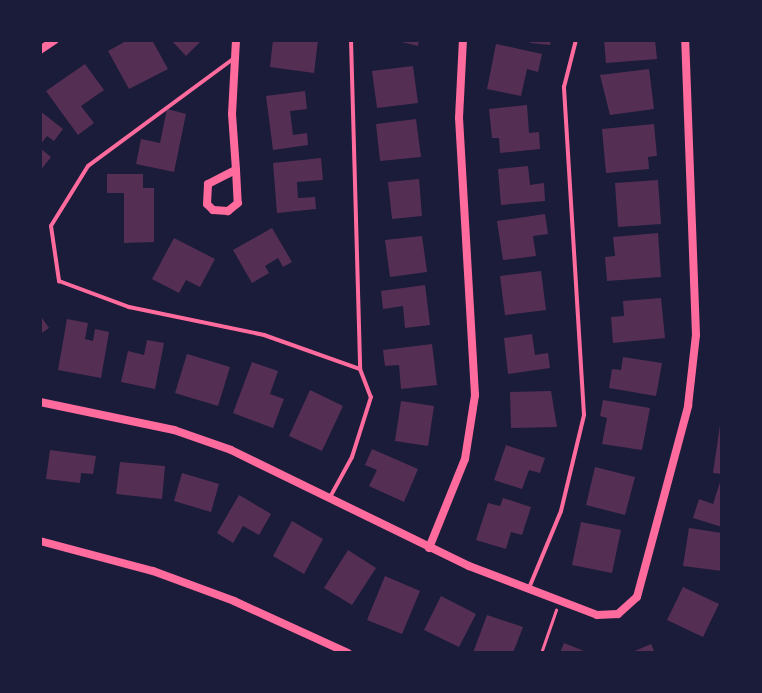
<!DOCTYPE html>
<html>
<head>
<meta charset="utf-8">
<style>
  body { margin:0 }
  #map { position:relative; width:762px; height:693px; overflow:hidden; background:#1b1b3a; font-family:Raleway,sans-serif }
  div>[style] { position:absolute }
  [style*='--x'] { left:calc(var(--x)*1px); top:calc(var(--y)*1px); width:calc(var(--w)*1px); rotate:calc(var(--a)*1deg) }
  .building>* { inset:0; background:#542f53 }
  .path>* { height:3px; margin:-1.5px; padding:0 1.5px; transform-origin:1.5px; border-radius:1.5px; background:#ff6b9d }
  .service>* { height:4px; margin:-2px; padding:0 2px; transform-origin:2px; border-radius:2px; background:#ff6b9d }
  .minor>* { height:8px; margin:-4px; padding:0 4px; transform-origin:4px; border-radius:4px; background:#ff6b9d }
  span { translate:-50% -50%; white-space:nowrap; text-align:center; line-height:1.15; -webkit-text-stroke:6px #1b1b3a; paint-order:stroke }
  .frame { position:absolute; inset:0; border:42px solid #1b1b3a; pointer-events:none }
</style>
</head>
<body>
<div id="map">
  <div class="building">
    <div style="clip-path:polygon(128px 40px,152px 40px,168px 69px,129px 89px,108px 51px)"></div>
    <div style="clip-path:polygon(171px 40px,202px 40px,186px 56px)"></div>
    <div style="clip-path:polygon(273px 40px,318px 40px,314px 73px,270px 67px)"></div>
    <div style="clip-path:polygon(394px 40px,419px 40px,418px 46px)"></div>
    <div style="clip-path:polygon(530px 40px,551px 40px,550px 45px,530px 43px)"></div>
    <div style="clip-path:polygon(604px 40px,655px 40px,657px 59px,606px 63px)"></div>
    <div style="clip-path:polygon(496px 44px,542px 54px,538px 72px,527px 69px,521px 96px,487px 89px)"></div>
    <div style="clip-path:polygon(85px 64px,104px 90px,81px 106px,94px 123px,78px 135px,46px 91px)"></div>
    <div style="clip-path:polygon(413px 66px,418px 103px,377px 108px,372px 71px)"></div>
    <div style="clip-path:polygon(649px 69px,654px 109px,610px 115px,600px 75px)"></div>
    <div style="clip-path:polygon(305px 91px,307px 109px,290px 111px,293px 135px,307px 133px,308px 145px,273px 150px,266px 96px)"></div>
    <div style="clip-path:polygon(527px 105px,529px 133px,539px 132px,540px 149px,500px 153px,499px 138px,492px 138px,489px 109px)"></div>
    <div style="clip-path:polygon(167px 109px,186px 114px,174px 172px,136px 164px,141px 139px,160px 143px)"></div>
    <div style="clip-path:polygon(40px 111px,63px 129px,54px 141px,47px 136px,40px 145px)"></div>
    <div style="clip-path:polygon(416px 119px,421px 157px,380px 161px,376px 124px)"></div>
    <div style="clip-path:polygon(654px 124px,657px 156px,648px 157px,649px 169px,606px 173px,602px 129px)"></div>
    <div style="clip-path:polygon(40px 148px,51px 157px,40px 171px)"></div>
    <div style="clip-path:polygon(321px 158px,323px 180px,297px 182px,298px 198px,315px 197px,316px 209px,277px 213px,273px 163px)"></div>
    <div style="clip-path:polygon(528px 166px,530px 185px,544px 183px,545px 201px,501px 205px,498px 169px)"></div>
    <div style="clip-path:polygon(107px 174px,143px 174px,143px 188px,154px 188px,154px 242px,124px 243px,124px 193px,107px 193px)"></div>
    <div style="clip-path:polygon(419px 179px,422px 216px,392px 219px,388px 182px)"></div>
    <div style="clip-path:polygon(658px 180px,661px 224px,618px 227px,615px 183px)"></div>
    <div style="clip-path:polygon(545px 214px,548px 234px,533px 236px,536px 256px,503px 260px,497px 221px)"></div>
    <div style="clip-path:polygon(272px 228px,292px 262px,283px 267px,278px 258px,265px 266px,269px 273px,252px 283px,233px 250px)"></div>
    <div style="clip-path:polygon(658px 233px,661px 277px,607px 281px,605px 257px,615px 256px,613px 237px)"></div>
    <div style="clip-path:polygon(422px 236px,427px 272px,390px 277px,385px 240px)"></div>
    <div style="clip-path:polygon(174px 238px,215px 259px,200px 287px,186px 280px,179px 293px,152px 279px)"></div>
    <div style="clip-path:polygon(541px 271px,546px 310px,505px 315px,500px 276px)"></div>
    <div style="clip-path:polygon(425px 285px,430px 325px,405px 328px,403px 306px,383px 309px,381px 291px)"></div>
    <div style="clip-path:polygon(661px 298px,665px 338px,613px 343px,611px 317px,624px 316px,623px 301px)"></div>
    <div style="clip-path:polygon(40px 315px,49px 328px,40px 334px)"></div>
    <div style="clip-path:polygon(67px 319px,88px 323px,85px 339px,93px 341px,95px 329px,109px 332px,101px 378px,58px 370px)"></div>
    <div style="clip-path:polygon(532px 334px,535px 355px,548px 353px,550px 368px,508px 374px,504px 338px)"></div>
    <div style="clip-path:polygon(147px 340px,164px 343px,155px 389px,121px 382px,128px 351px,144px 355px)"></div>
    <div style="clip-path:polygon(432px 344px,437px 385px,401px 389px,399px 365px,385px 366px,383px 350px)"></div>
    <div style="clip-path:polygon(187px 354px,230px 367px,218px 406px,175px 393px)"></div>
    <div style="clip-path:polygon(623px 357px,662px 363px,656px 396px,609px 388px,612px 369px,621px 370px)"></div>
    <div style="clip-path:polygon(252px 362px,278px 371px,270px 394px,284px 399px,273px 428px,233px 413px)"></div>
    <div style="clip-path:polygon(310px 390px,343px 406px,322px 451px,289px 436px)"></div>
    <div style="clip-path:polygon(551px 391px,557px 427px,511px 428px,510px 392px)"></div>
    <div style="clip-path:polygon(603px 400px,650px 408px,642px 450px,602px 444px,607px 418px,600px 416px)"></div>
    <div style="clip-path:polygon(401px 401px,434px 406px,428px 446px,395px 441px)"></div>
    <div style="clip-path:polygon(720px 425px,722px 425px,722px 474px,713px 473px)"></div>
    <div style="clip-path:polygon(506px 445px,545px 458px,540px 473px,529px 470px,522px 489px,494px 480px)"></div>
    <div style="clip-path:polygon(372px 449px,418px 469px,404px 502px,369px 486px,377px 470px,365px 465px)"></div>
    <div style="clip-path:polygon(50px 450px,96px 456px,93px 474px,81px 473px,80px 483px,46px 479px)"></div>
    <div style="clip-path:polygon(120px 462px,165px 466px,162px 499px,116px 494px)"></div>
    <div style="clip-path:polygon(595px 467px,635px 477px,625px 515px,586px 505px)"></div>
    <div style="clip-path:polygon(182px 473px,219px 484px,211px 512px,174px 501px)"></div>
    <div style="clip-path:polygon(721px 479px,722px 479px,722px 527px,693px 518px,699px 499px,713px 504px)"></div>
    <div style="clip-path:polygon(239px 495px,271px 514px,259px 535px,243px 526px,233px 543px,217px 533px)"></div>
    <div style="clip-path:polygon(503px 498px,531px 507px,522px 535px,511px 532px,506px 549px,476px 540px,488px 503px,500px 506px)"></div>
    <div style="clip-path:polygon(292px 521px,323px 539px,304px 574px,273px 556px)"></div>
    <div style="clip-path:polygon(581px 522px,621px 530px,612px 573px,572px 565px)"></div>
    <div style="clip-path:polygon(689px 528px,722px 533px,722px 571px,683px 566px)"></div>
    <div style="clip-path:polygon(348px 550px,376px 568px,352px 605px,324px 588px)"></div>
    <div style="clip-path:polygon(385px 576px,420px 591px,402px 634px,367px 620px)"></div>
    <div style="clip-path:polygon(683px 587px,719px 604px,703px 637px,667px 620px)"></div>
    <div style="clip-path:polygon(441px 596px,476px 614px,459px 647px,424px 630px)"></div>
    <div style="clip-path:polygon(487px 615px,523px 627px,513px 653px,473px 653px)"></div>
    <div style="clip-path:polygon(564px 643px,589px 653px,560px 653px)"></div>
    <div style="clip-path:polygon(651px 644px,655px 653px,630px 653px)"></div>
  </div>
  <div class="path">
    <div style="--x:541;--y:653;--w:46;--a:-70.8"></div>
  </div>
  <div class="service">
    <div style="--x:351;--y:40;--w:329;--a:88.4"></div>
    <div style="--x:233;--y:59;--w:180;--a:143.6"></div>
    <div style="--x:88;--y:166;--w:70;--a:121.7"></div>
    <div style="--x:51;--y:226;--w:56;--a:81.7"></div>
    <div style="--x:59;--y:281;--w:75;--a:20.4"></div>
    <div style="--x:129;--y:307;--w:138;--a:11.7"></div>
    <div style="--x:264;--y:335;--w:102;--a:19.5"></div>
    <div style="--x:360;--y:369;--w:30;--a:69"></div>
    <div style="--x:371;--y:397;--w:63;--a:107.6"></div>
    <div style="--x:352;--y:457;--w:48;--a:118.7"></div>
    <div style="--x:529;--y:588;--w:83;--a:-67.4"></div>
    <div style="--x:561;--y:511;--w:99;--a:-76.5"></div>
    <div style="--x:584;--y:415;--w:329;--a:-93.5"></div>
    <div style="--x:564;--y:87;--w:49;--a:-75.7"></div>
  </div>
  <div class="minor">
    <div style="--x:236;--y:40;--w:74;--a:93.1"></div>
    <div style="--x:232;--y:114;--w:56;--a:85.9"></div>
    <div style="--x:40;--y:50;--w:18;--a:-34"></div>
    <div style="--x:236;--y:170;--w:33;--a:87"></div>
    <div style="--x:238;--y:203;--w:13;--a:141"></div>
    <div style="--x:228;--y:211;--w:15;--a:-176"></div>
    <div style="--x:213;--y:210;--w:8;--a:-135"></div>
    <div style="--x:207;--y:204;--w:20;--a:-87"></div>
    <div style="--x:208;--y:184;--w:31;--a:-27"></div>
    <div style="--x:40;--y:402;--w:137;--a:11.8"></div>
    <div style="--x:174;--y:430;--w:60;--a:19.3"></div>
    <div style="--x:231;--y:450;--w:265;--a:26"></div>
    <div style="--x:469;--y:566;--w:137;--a:20.9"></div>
    <div style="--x:597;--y:615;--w:21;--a:-3"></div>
    <div style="--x:618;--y:614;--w:25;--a:-42"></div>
    <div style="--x:637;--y:597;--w:198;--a:-75"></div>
    <div style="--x:688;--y:406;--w:71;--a:-83.6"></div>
    <div style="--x:696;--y:335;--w:295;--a:-92.1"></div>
    <div style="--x:40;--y:541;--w:117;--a:14.9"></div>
    <div style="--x:153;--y:571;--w:86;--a:20.3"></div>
    <div style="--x:234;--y:601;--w:125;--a:24.5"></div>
    <div style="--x:429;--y:548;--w:96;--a:-68"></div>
    <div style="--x:465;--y:459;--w:65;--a:-81.1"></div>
    <div style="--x:475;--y:395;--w:277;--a:-93.3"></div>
    <div style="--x:459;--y:118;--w:78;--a:-87.1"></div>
  </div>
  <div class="frame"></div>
</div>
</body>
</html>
